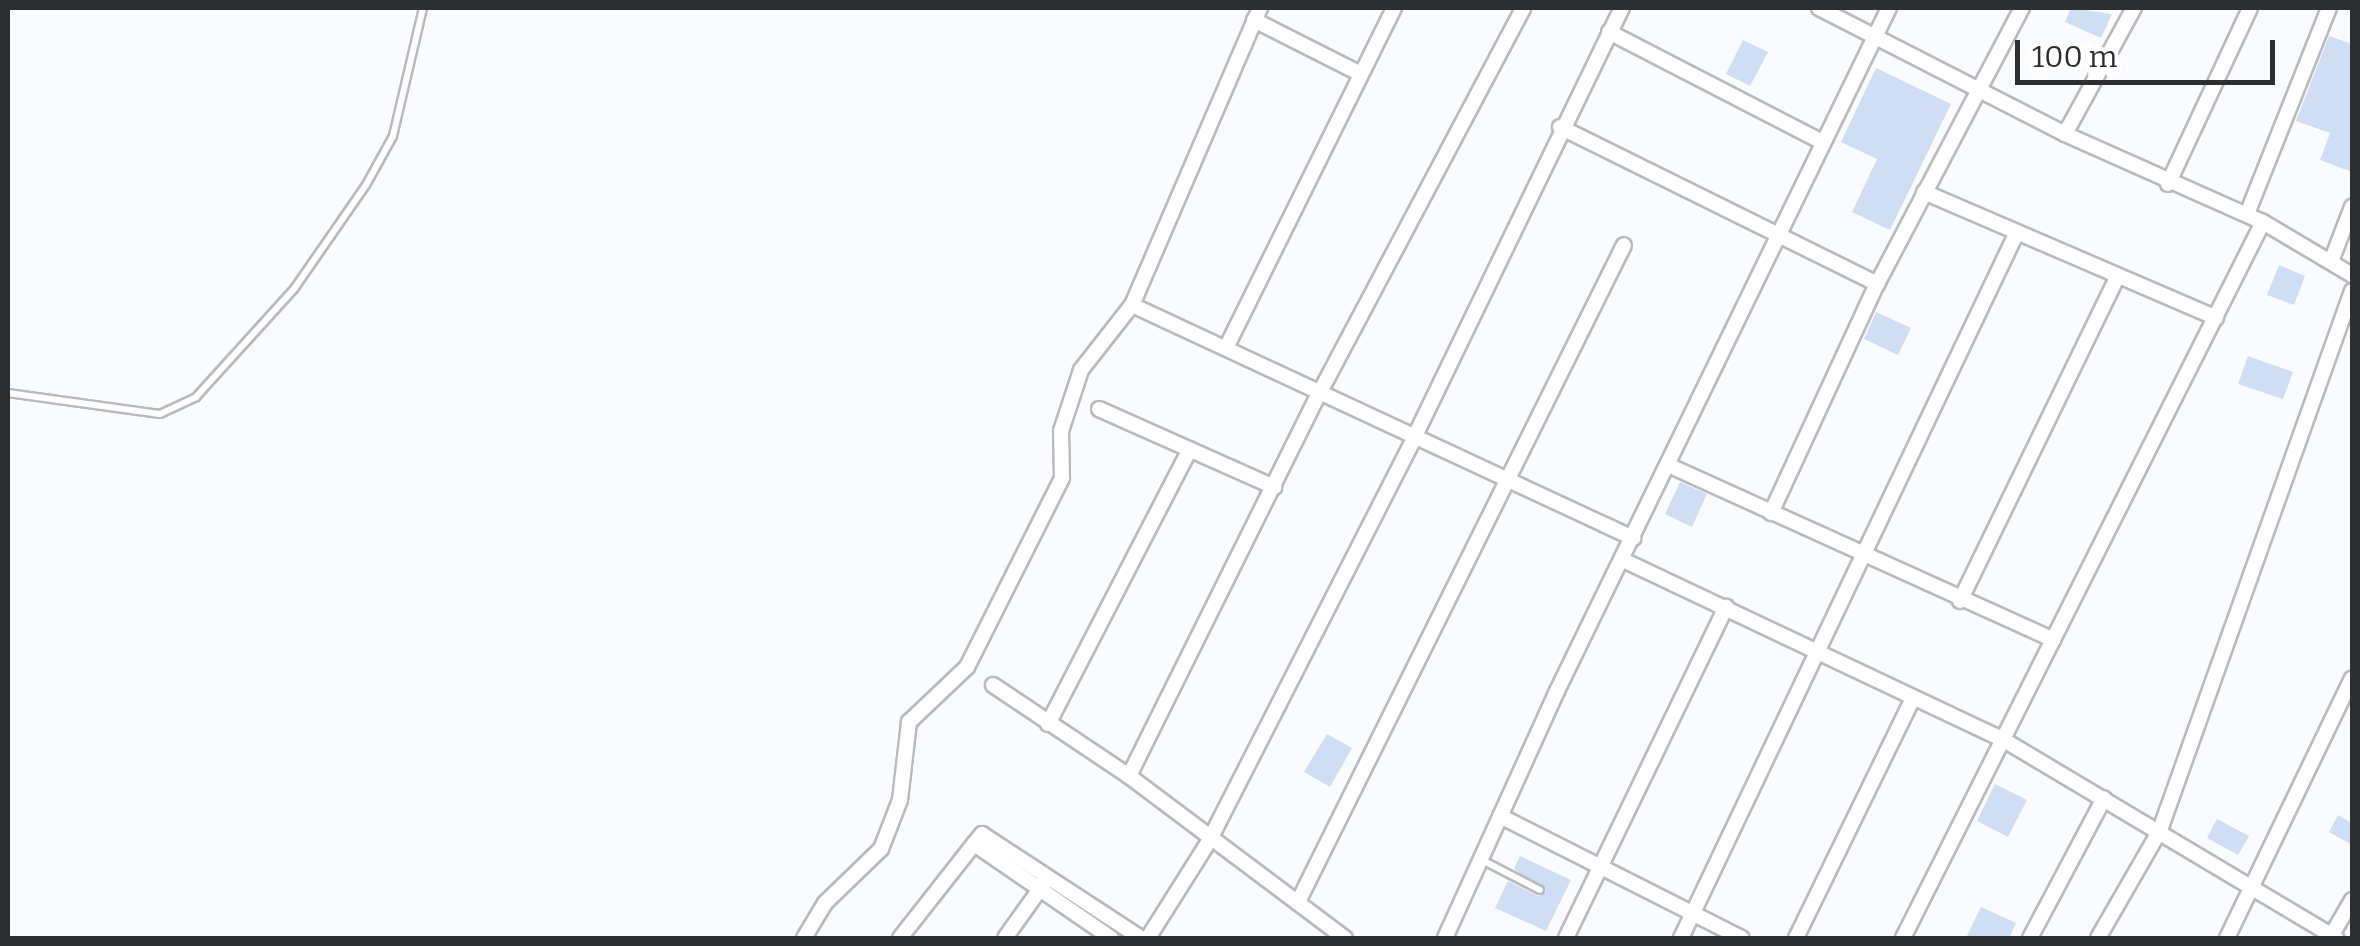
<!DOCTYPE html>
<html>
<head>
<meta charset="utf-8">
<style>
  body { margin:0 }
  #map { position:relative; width:2360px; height:946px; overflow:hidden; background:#fafbfe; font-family:Bitter,serif }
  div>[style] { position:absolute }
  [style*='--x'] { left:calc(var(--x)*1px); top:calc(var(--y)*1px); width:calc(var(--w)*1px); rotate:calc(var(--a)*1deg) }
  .building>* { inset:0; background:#cedef5 }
  .roads { filter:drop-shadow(2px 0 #b8babc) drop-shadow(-2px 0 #b8babc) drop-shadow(0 2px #b8babc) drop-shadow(0 -2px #b8babc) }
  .lane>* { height:6px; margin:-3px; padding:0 3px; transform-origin:3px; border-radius:3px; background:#fff }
  .street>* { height:14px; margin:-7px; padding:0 7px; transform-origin:7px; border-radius:7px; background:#fff }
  span { translate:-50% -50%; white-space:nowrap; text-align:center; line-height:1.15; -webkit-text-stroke:8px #fff; paint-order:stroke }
  .frame { position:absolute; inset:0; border:10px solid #2d2e2f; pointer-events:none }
  .scale { position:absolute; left:2015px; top:40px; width:260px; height:45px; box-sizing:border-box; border:5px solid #2d2e2f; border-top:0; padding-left:12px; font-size:30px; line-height:35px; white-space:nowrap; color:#2d2e2f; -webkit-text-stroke:8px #fff; paint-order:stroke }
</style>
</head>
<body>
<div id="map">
  <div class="building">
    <div style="clip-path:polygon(2071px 8px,2112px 14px,2101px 38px,2065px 22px)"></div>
    <div style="clip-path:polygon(2329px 36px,2352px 44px,2352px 172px,2320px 160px,2330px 133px,2296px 121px)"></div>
    <div style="clip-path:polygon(1743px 40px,1768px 52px,1750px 86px,1726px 74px)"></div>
    <div style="clip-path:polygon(1876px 68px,1951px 104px,1890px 230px,1852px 212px,1877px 159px,1841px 142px)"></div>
    <div style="clip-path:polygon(2279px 265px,2305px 276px,2294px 305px,2267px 295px)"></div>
    <div style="clip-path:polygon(1876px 312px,1911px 328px,1898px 355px,1864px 339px)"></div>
    <div style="clip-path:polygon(2248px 356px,2293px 372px,2283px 399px,2238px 384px)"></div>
    <div style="clip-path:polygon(1680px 482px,1707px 494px,1692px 527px,1665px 514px)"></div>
    <div style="clip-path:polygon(1327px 734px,1352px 748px,1330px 787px,1304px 772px)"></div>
    <div style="clip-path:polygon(1995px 784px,2027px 800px,2008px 837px,1977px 821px)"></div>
    <div style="clip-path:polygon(2338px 815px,2352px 823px,2352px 845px,2329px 832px)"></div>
    <div style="clip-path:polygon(2217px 819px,2249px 836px,2238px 855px,2207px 838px)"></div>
    <div style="clip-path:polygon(1520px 856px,1571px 880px,1546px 931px,1495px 908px,1508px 881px,1538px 896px,1546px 892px,1514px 869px)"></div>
    <div style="clip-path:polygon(1981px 907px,2016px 923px,2009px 938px,1966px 938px)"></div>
  </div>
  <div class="roads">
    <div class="lane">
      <div style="--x:8;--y:393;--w:153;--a:7.9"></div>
      <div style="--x:160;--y:414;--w:40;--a:-25"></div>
      <div style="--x:196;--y:397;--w:146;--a:-47.8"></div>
      <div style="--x:294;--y:289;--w:126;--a:-55.3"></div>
      <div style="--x:366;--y:185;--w:56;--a:-61.1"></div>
      <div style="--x:393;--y:136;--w:131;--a:-76.8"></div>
      <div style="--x:1482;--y:860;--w:65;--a:27.3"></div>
    </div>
    <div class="street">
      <div style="--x:1260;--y:8;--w:323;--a:113.3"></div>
      <div style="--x:1132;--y:305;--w:553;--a:24.94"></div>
      <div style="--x:1819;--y:8;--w:276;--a:27.1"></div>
      <div style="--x:2065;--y:134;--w:217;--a:24"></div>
      <div style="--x:2263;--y:222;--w:104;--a:30.8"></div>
      <div style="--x:1254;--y:20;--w:118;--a:26.8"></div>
      <div style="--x:1609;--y:32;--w:240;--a:27.3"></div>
      <div style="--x:1560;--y:127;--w:354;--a:26.3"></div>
      <div style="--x:2065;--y:134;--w:144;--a:-61.3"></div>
      <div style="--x:2168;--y:184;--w:194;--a:-65"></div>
      <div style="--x:1924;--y:192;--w:318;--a:23.3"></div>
      <div style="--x:2247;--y:214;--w:222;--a:-68.3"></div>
      <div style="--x:2332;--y:259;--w:56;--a:-69"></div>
      <div style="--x:1226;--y:348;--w:379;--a:-63.7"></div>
      <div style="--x:1099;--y:409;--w:192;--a:24"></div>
      <div style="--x:1668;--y:465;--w:423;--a:24.4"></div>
      <div style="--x:1771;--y:513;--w:252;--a:-65.2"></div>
      <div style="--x:1877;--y:284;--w:312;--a:-62.3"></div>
      <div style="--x:1623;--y:560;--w:421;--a:25.3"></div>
      <div style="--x:2004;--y:740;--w:387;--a:30.8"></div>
      <div style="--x:1960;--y:601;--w:357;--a:-64.1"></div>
      <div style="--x:993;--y:685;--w:164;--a:33.8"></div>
      <div style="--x:1129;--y:776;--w:270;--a:36.9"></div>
      <div style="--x:1048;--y:724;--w:309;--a:-62.7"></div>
      <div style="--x:1129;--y:776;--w:429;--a:-63.6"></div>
      <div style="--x:1320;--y:392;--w:434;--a:-62.1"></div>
      <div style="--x:1500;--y:816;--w:271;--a:26.8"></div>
      <div style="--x:1298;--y:902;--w:733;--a:-63.61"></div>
      <div style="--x:804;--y:938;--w:41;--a:-59"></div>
      <div style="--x:825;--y:903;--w:78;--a:-44"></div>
      <div style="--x:881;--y:849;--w:53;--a:-68.8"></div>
      <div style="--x:900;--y:800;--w:79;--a:-83.4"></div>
      <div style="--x:909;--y:722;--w:80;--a:-43.5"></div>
      <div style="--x:967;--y:667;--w:212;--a:-63.3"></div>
      <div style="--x:1062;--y:478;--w:47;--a:-91.2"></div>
      <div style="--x:1061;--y:431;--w:64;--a:-71.8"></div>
      <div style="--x:1081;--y:370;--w:83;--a:-51.9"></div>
      <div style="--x:900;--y:938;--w:120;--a:-51.8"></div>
      <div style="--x:1005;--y:938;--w:69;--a:-54.5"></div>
      <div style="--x:1111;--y:938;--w:166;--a:-145.5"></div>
      <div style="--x:974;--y:844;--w:13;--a:-51"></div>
      <div style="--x:982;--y:834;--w:190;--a:33.2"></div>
      <div style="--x:1148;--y:938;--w:115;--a:-57.8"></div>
      <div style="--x:1209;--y:841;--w:452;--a:-63"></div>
      <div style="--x:1414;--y:438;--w:478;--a:-64.2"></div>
      <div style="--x:1445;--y:938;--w:271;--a:-65.6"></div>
      <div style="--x:1557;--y:691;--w:759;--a:-64.08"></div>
      <div style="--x:1566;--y:938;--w:368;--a:-64.2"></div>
      <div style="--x:1681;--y:938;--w:780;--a:-64.55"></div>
      <div style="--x:1796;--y:938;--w:265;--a:-64"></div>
      <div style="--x:1903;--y:938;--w:801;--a:-63.31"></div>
      <div style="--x:2030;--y:938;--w:158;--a:-62.1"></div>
      <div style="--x:2098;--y:938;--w:125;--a:-60.1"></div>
      <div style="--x:2160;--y:830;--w:572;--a:-70.39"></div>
      <div style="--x:2227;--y:938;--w:288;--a:-64.3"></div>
      <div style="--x:2330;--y:938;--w:44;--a:-59.9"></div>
    </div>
  </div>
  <div class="frame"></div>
  <div class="scale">100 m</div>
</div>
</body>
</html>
